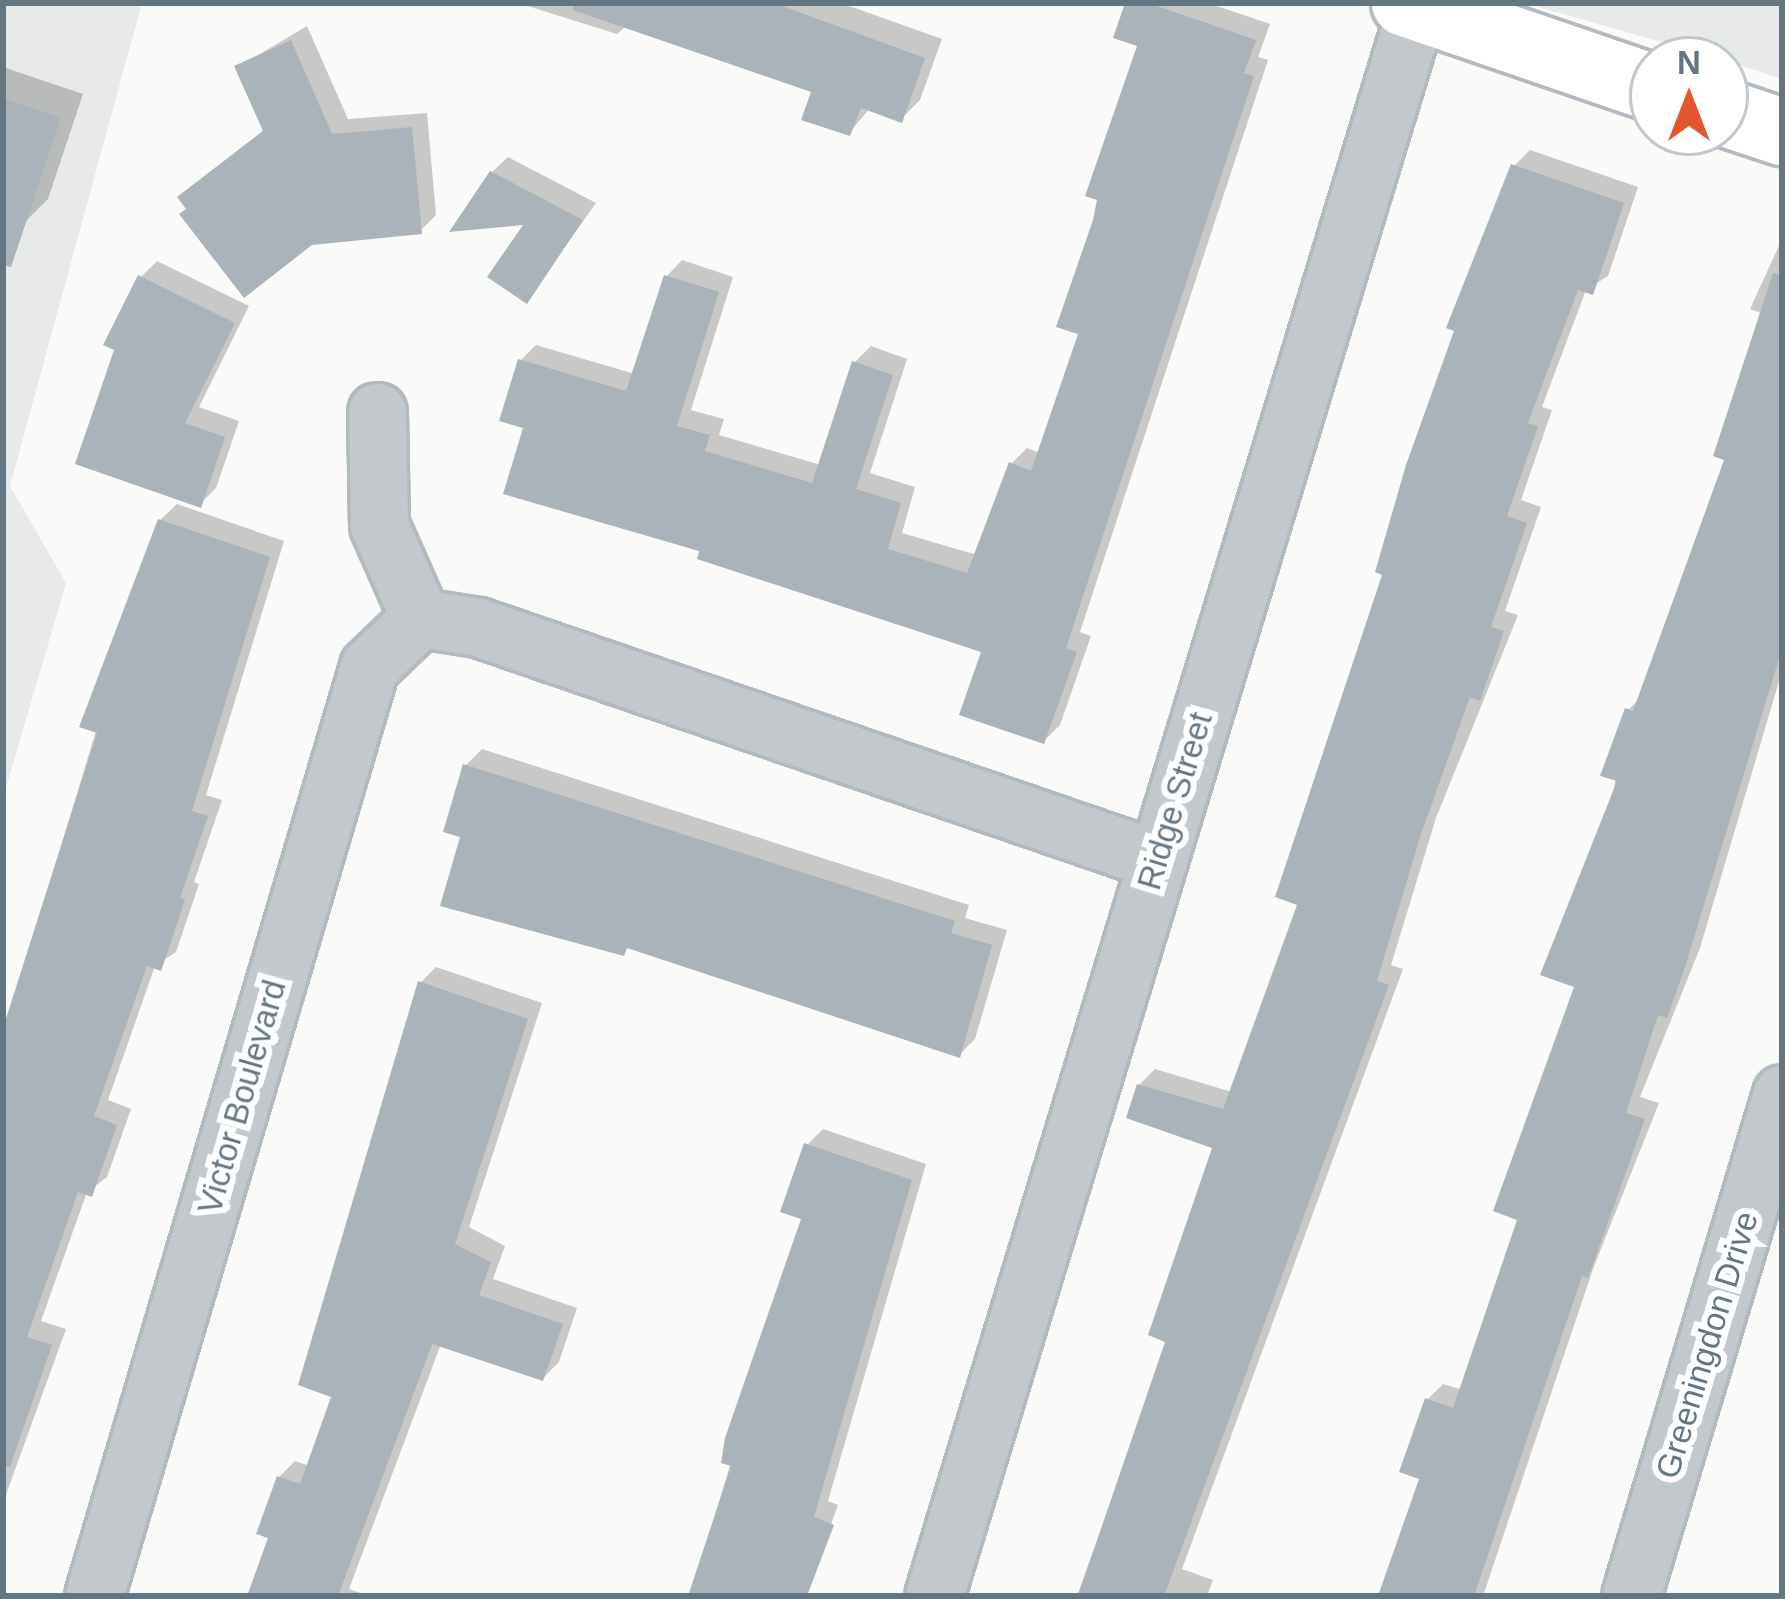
<!DOCTYPE html>
<html>
<head>
<meta charset="utf-8">
<style>
  body { margin:0 }
  #map { position:relative; width:1785px; height:1599px; overflow:hidden; background:#fafaf8; font-family:Helvetica,sans-serif }
  div>[style] { position:absolute }
  [style*='--x'] { left:calc(var(--x)*1px); top:calc(var(--y)*1px); width:calc(var(--w)*1px); rotate:calc(var(--a)*1deg) }
  .built>* { inset:0; background:#e8e9e9 }
  .shadow>* { inset:0; background:#0003 }
  .building>* { inset:0; background:#aab3b9 }
  .roads { filter:drop-shadow(3px 0 #b3babf) drop-shadow(-3px 0 #b3babf) drop-shadow(0 3px #b3babf) drop-shadow(0 -3px #b3babf) }
  .street>* { height:57px; margin:-28.5px; padding:0 28.5px; transform-origin:28.5px; border-radius:28.5px; background:#c3c8cc }
  .secondary>* { height:66px; margin:-33px; padding:0 33px; transform-origin:33px; border-radius:33px; background:#fff }
  span { translate:-50% -50%; white-space:nowrap; text-align:center; line-height:1.15; -webkit-text-stroke:12px #fff; paint-order:stroke }
  .street-label { font-size:33px; color:#657683 }
  .frame { position:absolute; inset:0; border:6px solid #657683; pointer-events:none }
  .north { position:absolute; left:1629px; top:36px; width:120px; height:120px; box-sizing:border-box; background:#fff; border:3px solid #c1c8cd; border-radius:50%; rotate:0deg; font-size:33px; font-weight:700; line-height:48px; text-align:center; color:#657683 }
  .north::after { content:''; display:block; margin:auto; width:42px; height:54px; background:#e4572e; clip-path:polygon(50% 0,100% 100%,50% 72%,0 100%) }
</style>
</head>
<body>
<div id="map">
  <div class="built">
    <div style="clip-path:polygon(3px 3px,142px 3px,10px 486px,66px 583px,3px 798px)"></div>
    <div style="clip-path:polygon(1524px 3px,1782px 3px,1782px 79px,1725px 60px)"></div>
  </div>
  <div class="shadow">
    <div style="clip-path:polygon(518px 3px,841px 3px,942px 39px,920px 100px,901px 119px,870px 108px,849px 133px,815px 90px,626px 26px,617px 34px)"></div>
    <div style="clip-path:polygon(1128px 3px,1208px 3px,1270px 24px,1258px 57px,1268px 60px,1080px 632px,1091px 636px,1060px 725px,1044px 741px,985px 650px,703px 549px,527px 426px,520px 361px,536px 345px,635px 374px,666px 277px,682px 260px,733px 277px,691px 410px,724px 419px,719px 435px,821px 465px,855px 362px,871px 346px,907px 359px,870px 473px,915px 487px,902px 533px,977px 555px,1011px 464px,1027px 448px,1040px 453px,1082px 332px,1096px 221px,1141px 44px)"></div>
    <div style="clip-path:polygon(307px 26px,348px 119px,427px 113px,436px 215px,420px 231px,189px 208px,181px 198px,265px 129px,238px 67px)"></div>
    <div style="clip-path:polygon(3px 67px,83px 94px,48px 199px,24px 223px,3px 215px)"></div>
    <div style="clip-path:polygon(1530px 150px,1638px 187px,1608px 276px,1586px 290px,1542px 407px,1552px 410px,1521px 500px,1541px 507px,1505px 611px,1518px 615px,1436px 818px,1391px 965px,1403px 969px,1182px 1569px,1213px 1580px,1207px 1596px,1077px 1596px,1169px 1340px,1216px 1147px,1139px 1085px,1155px 1069px,1232px 1092px,1301px 903px,1386px 573px,1514px 166px)"></div>
    <div style="clip-path:polygon(508px 157px,596px 203px,527px 300px,529px 221px,492px 172px)"></div>
    <div style="clip-path:polygon(1782px 239px,1782px 671px,1700px 948px,1640px 1097px,1659px 1103px,1593px 1269px,1483px 1596px,1381px 1596px,1423px 1477px,1427px 1400px,1443px 1384px,1463px 1390px,1521px 1218px,1578px 985px,1628px 710px,1641px 697px,1728px 458px,1763px 314px,1750px 309px)"></div>
    <div style="clip-path:polygon(157px 261px,249px 306px,199px 407px,239px 421px,216px 488px,200px 504px,141px 277px)"></div>
    <div style="clip-path:polygon(177px 504px,284px 541px,206px 795px,222px 800px,194px 882px,199px 884px,176px 952px,155px 966px,108px 1100px,131px 1109px,107px 1177px,87px 1192px,41px 1321px,66px 1329px,3px 1503px,3px 1037px,160px 520px)"></div>
    <div style="clip-path:polygon(482px 749px,969px 905px,965px 918px,1007px 930px,975px 1039px,959px 1055px,630px 946px,623px 952px,464px 835px,466px 765px)"></div>
    <div style="clip-path:polygon(436px 967px,542px 1003px,469px 1227px,505px 1246px,493px 1279px,577px 1308px,559px 1362px,543px 1378px,441px 1344px,349px 1589px,369px 1596px,250px 1596px,272px 1536px,279px 1477px,295px 1461px,310px 1466px,335px 1395px,420px 983px)"></div>
    <div style="clip-path:polygon(823px 1129px,926px 1164px,828px 1501px,838px 1505px,815px 1569px,793px 1596px,691px 1596px,804px 1217px,807px 1145px)"></div>
  </div>
  <div class="building">
    <div style="clip-path:polygon(574px 3px,774px 3px,925px 58px,902px 123px,861px 108px,850px 136px,801px 120px,811px 92px,573px 10px)"></div>
    <div style="clip-path:polygon(1125px 3px,1148px 3px,1256px 40px,1244px 73px,1254px 76px,1066px 648px,1077px 652px,1044px 744px,959px 715px,981px 652px,697px 559px,699px 551px,503px 494px,523px 428px,499px 421px,518px 359px,626px 391px,664px 275px,719px 292px,677px 426px,710px 435px,705px 451px,812px 483px,852px 361px,893px 375px,856px 489px,901px 503px,888px 549px,967px 573px,1009px 462px,1031px 471px,1078px 334px,1056px 327px,1093px 220px,1097px 200px,1085px 196px,1137px 46px,1113px 38px)"></div>
    <div style="clip-path:polygon(291px 40px,332px 134px,412px 127px,422px 234px,312px 245px,244px 298px,179px 214px,186px 209px,177px 197px,263px 131px,234px 66px)"></div>
    <div style="clip-path:polygon(3px 98px,61px 118px,11px 267px,3px 265px)"></div>
    <div style="clip-path:polygon(1511px 164px,1624px 203px,1593px 295px,1578px 290px,1528px 423px,1538px 426px,1507px 516px,1527px 523px,1491px 627px,1504px 631px,1480px 701px,1470px 697px,1420px 837px,1377px 981px,1389px 985px,1164px 1596px,1078px 1596px,1165px 1342px,1148px 1335px,1212px 1148px,1126px 1118px,1137px 1084px,1223px 1109px,1297px 905px,1275px 897px,1382px 575px,1375px 572px,1406px 465px,1454px 331px,1446px 328px)"></div>
    <div style="clip-path:polygon(490px 171px,583px 220px,527px 304px,487px 277px,523px 225px,449px 232px)"></div>
    <div style="clip-path:polygon(1773px 273px,1782px 275px,1782px 649px,1685px 967px,1667px 1018px,1658px 1015px,1626px 1113px,1645px 1119px,1588px 1278px,1582px 1276px,1474px 1596px,1378px 1596px,1419px 1479px,1399px 1472px,1425px 1398px,1453px 1408px,1517px 1220px,1493px 1211px,1574px 987px,1540px 975px,1617px 781px,1600px 776px,1625px 708px,1633px 711px,1724px 460px,1713px 456px)"></div>
    <div style="clip-path:polygon(138px 275px,235px 323px,185px 423px,225px 437px,201px 508px,75px 464px,114px 350px,103px 345px)"></div>
    <div style="clip-path:polygon(158px 519px,270px 557px,192px 811px,208px 816px,180px 898px,185px 900px,161px 971px,147px 966px,94px 1116px,117px 1125px,92px 1197px,78px 1192px,27px 1337px,52px 1345px,10px 1467px,3px 1466px,3px 1028px,97px 733px,79px 727px)"></div>
    <div style="clip-path:polygon(463px 764px,955px 921px,951px 933px,992px 945px,960px 1058px,627px 948px,624px 956px,440px 906px,460px 837px,443px 832px)"></div>
    <div style="clip-path:polygon(418px 981px,528px 1019px,455px 1244px,491px 1262px,479px 1295px,563px 1324px,543px 1381px,432px 1344px,338px 1596px,247px 1596px,268px 1538px,256px 1534px,277px 1476px,300px 1484px,331px 1397px,298px 1385px)"></div>
    <div style="clip-path:polygon(804px 1143px,912px 1180px,814px 1517px,834px 1525px,807px 1596px,688px 1596px,731px 1466px,721px 1463px,725px 1438px,801px 1219px,780px 1212px)"></div>
  </div>
  <div class="roads">
    <div class="street">
      <div style="--x:377;--y:412;--w:113;--a:89"></div>
      <div style="--x:379;--y:525;--w:102;--a:66.2"></div>
      <div style="--x:420;--y:618;--w:59;--a:8.8"></div>
      <div style="--x:478;--y:627;--w:718;--a:18.94"></div>
      <div style="--x:94;--y:1596;--w:969;--a:-73.51"></div>
      <div style="--x:369;--y:667;--w:71;--a:-43.9"></div>
      <div style="--x:934;--y:1596;--w:1661;--a:-73.09"></div>
      <div style="--x:1631;--y:1596;--w:524;--a:-73.26"></div>
    </div>
    <div class="secondary">
      <div style="--x:1405;--y:3;--w:262;--a:18.9"></div>
      <div style="--x:1725;--y:113;--w:60;--a:18.4"></div>
    </div>
  </div>
  <div class="street-label">
    <span style="left:1175px;top:801px;rotate:-73deg">Ridge Street</span>
    <span style="left:242px;top:1097px;rotate:-74deg">Victor Boulevard</span>
    <span style="left:1707px;top:1345px;rotate:-73deg">Greeningdon Drive</span>
  </div>
  <div class="frame"></div>
  <div class="north">N</div>
</div>
</body>
</html>
